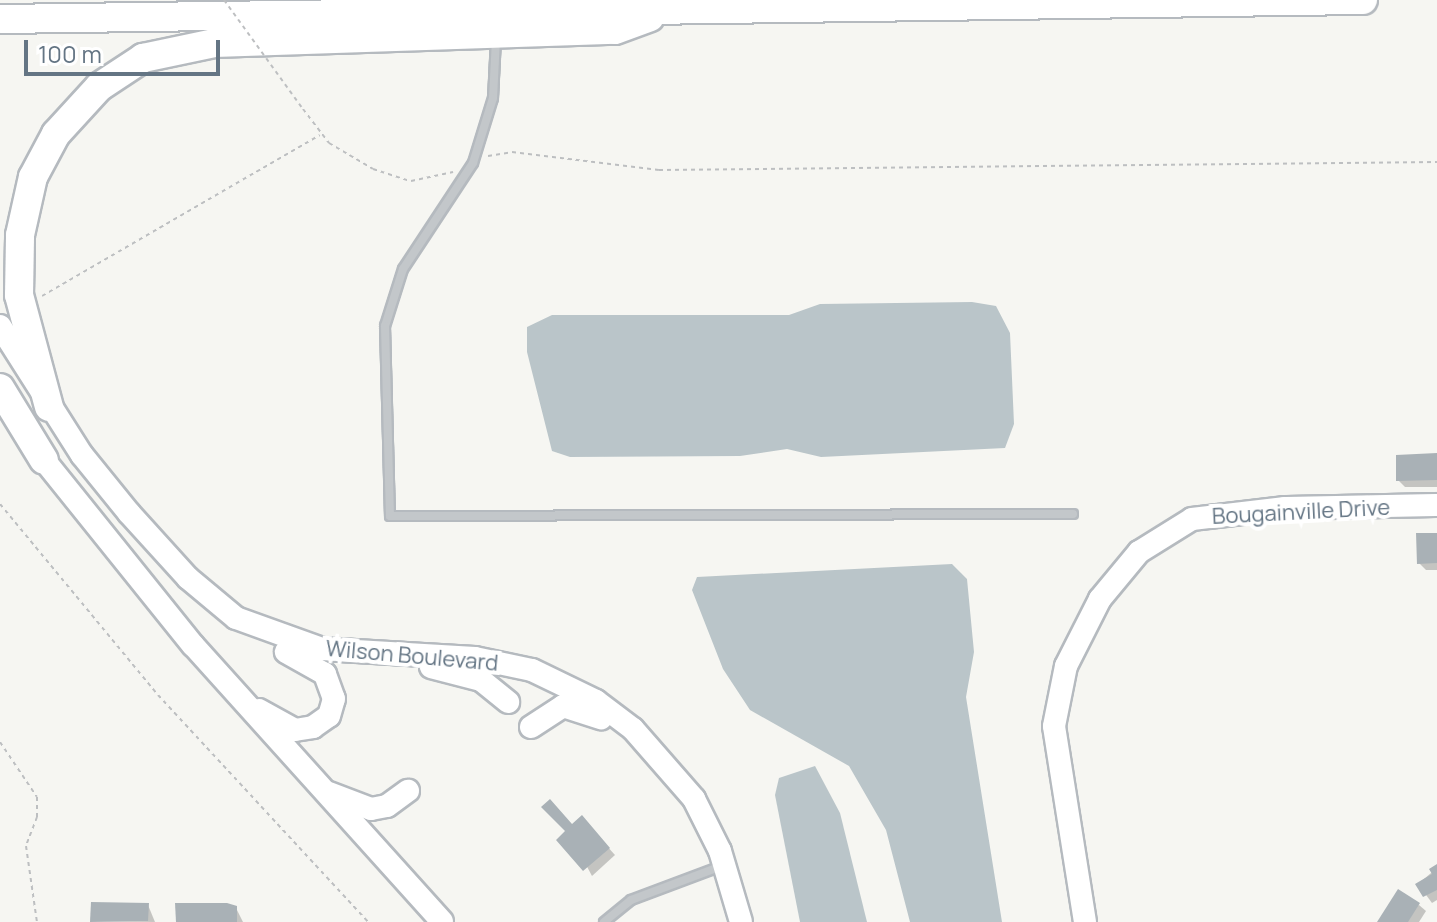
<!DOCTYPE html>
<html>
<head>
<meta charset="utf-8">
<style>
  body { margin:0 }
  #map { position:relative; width:1437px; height:922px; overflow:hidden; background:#f6f6f2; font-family:Manrope,sans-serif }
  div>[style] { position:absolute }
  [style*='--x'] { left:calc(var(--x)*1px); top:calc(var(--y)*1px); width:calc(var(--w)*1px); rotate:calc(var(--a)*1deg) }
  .water>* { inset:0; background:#bac5c9 }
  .shadow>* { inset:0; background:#0003 }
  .building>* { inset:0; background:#a9b1b6 }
  .path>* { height:2px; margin-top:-1px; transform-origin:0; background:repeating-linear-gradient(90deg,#bdbfc1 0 4px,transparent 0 8px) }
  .roads { filter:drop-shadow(2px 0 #b5babf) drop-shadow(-2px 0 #b5babf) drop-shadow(0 2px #b5babf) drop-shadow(0 -2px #b5babf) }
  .lane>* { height:8px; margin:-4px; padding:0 4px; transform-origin:4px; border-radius:4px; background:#c3c7ca }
  .secondary>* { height:22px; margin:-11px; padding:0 11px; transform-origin:11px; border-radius:11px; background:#fff }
  .highway>* { height:28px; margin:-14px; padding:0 14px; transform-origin:14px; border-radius:14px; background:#fff }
  .path-bridge>* { height:2px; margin-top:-1px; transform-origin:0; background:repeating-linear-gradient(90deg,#bdbfc1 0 4px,transparent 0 8px) }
  span { translate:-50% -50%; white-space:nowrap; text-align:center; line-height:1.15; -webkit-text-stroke:8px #fff; paint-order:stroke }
  .street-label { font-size:22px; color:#647584 }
  .scale { position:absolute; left:24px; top:40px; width:196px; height:36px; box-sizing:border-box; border:4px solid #647584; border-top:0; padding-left:10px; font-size:24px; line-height:28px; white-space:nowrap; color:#647584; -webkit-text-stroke:6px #fff; paint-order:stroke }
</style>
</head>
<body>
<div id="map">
  <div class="water">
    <div style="clip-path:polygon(972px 302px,996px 306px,1010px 333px,1014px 424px,1005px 448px,821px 457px,787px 449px,740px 456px,570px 457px,552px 451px,527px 352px,527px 327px,552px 315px,789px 315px,820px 304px)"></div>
    <div style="clip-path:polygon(952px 564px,967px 579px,974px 652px,966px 697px,1002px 922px,910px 922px,886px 830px,849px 766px,750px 710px,723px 669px,692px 590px,697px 577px)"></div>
    <div style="clip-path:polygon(815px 766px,840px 813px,867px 922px,800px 922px,775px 795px,779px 778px)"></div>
  </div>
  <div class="shadow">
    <div style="clip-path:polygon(1437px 455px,1437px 487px,1405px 487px,1398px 480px)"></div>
    <div style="clip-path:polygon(1437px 535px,1437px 570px,1426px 570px,1419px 563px)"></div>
    <div style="clip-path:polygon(588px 825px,615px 855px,592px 876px,568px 831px)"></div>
    <div style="clip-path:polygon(1437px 868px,1437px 900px,1432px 903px,1418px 884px)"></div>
    <div style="clip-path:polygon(148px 905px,155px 922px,92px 921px)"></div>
    <div style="clip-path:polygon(1419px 905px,1426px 911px,1419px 922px,1380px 922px)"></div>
    <div style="clip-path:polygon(236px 908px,243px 922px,179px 922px)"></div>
  </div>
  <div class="building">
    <div style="clip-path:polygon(1437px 453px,1437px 480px,1396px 481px,1396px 455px)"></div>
    <div style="clip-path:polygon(1416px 533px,1437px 533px,1437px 563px,1417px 564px)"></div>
    <div style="clip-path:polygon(550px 799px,572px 824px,582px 815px,610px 848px,583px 871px,556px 840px,565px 831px,541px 807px)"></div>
    <div style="clip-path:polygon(1437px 864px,1437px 890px,1423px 897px,1415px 884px,1432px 874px,1429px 869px)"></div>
    <div style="clip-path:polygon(1398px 889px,1420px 903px,1408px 922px,1377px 922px)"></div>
    <div style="clip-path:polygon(91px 902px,149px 903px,148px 921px,90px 922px)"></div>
    <div style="clip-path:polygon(175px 903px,227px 903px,237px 906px,237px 922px,176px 922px)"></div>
  </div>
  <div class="path">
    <div style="--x:303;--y:109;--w:43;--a:52.6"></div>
    <div style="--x:329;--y:143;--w:51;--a:30.6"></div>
    <div style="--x:373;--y:169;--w:40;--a:18"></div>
    <div style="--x:411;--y:181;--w:43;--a:-12.1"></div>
    <div style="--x:488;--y:156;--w:24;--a:-9"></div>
    <div style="--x:512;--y:152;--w:148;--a:7"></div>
    <div style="--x:659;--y:170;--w:778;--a:-0.59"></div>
    <div style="--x:42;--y:296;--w:321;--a:-30.1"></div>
    <div style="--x:0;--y:504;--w:248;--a:50.4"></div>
    <div style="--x:158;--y:695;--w:309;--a:47.2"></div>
    <div style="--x:0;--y:742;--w:66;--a:56.1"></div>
    <div style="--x:37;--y:797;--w:20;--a:90"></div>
    <div style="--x:37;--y:817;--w:31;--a:111"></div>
    <div style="--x:26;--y:846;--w:77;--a:81.8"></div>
  </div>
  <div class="roads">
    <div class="lane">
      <div style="--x:496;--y:39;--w:59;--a:92.9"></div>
      <div style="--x:493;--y:98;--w:68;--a:107.1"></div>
      <div style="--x:473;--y:163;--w:127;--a:123.4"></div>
      <div style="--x:403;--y:269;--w:60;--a:107.5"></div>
      <div style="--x:385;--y:326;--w:190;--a:88.5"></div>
      <div style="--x:390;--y:516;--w:683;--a:-0.17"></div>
      <div style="--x:604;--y:922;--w:35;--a:-39"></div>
      <div style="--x:631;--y:900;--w:99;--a:-20.6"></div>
    </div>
    <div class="secondary">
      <div style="--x:0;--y:326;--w:153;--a:57.6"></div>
      <div style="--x:82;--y:455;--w:75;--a:51"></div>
      <div style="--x:129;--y:513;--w:88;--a:47.8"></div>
      <div style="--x:188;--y:578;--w:62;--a:39.8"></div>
      <div style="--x:236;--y:618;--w:91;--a:19.8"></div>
      <div style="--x:322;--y:649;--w:153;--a:3.4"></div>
      <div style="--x:475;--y:658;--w:58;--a:11.9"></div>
      <div style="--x:532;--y:670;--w:71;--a:25.8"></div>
      <div style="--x:596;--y:701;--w:46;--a:37.1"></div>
      <div style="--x:633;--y:729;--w:93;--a:48.9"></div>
      <div style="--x:694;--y:799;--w:58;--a:63.4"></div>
      <div style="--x:720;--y:851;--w:74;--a:73.5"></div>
      <div style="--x:44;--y:460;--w:238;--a:51.2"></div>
      <div style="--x:193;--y:645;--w:372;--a:48"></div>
      <div style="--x:431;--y:667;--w:52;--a:14.6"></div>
      <div style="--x:481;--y:680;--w:35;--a:39"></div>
      <div style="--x:259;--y:710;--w:41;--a:29.1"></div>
      <div style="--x:295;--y:730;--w:18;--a:-9"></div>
      <div style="--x:313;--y:727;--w:19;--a:-35"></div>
      <div style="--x:329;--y:716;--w:18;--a:-74"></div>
      <div style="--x:334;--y:699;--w:27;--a:-110"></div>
      <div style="--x:325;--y:674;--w:45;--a:-150.6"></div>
      <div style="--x:531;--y:727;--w:38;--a:-33"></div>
      <div style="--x:563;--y:706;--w:40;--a:18"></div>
      <div style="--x:329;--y:793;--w:45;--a:20.9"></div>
      <div style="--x:371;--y:809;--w:16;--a:-11"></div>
      <div style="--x:387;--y:806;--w:26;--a:-36"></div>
      <div style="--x:1085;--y:922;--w:198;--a:-99"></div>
      <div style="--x:1054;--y:726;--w:61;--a:-78.7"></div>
      <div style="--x:1066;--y:666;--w:75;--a:-63.1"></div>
      <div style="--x:1100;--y:599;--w:61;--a:-50.3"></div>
      <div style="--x:1139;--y:552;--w:62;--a:-31.9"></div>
      <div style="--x:1192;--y:519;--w:94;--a:-6.7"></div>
      <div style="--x:1285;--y:508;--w:152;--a:-1.1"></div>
    </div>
    <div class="highway">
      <div style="--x:0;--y:19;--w:1363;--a:-0.8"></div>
      <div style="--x:0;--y:388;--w:84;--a:58.6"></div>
      <div style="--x:49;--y:407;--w:116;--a:-105"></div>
      <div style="--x:19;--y:295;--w:60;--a:-89"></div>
      <div style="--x:20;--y:235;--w:59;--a:-77.4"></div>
      <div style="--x:33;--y:177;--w:49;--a:-61.9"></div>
      <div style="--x:56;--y:134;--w:64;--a:-47.5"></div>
      <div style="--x:99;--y:87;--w:53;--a:-33.4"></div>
      <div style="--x:143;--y:58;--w:73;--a:-11.9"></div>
      <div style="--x:214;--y:43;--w:401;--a:-1.9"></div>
      <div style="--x:615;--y:30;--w:37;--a:-20"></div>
    </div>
  </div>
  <div class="path-bridge">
    <div style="--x:224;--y:0;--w:135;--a:54.1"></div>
  </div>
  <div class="street-label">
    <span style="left:1301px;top:512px;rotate:-3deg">Bougainville Drive</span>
    <span style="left:412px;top:656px;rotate:5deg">Wilson Boulevard</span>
  </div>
  <div class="scale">100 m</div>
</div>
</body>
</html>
